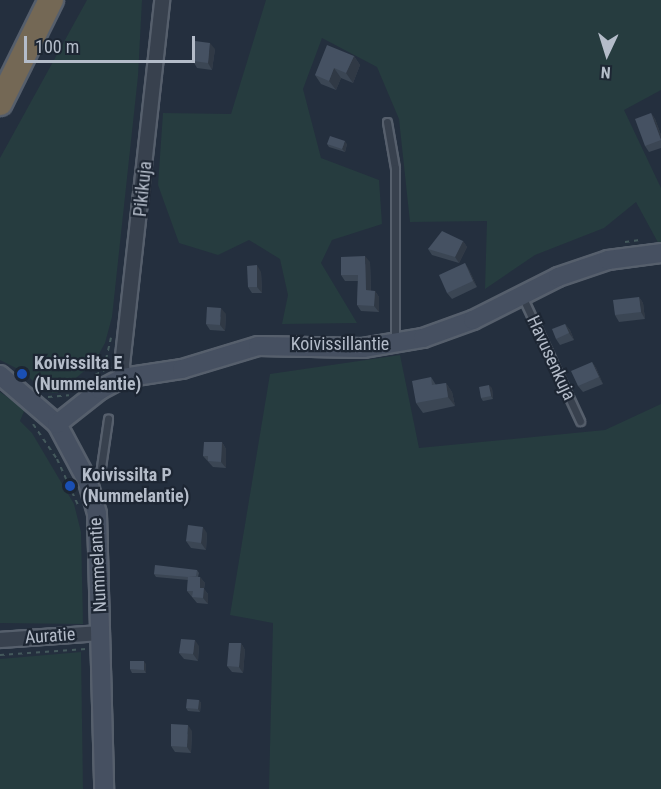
<!DOCTYPE html>
<html>
<head>
<meta charset="utf-8">
<style>
  body { margin:0 }
  #map { position:relative; width:661px; height:789px; overflow:hidden; background:#242f3e; font-family:"Roboto Condensed",sans-serif }
  div>[style] { position:absolute }
  [style*='--x'] { left:calc(var(--x)*1px); top:calc(var(--y)*1px); width:calc(var(--w)*1px); rotate:calc(var(--a)*1deg) }
  .green>* { inset:0; background:#263c3f }
  .path>* { height:2px; margin-top:-1px; transform-origin:0; background:repeating-linear-gradient(90deg,#44595c 0 4.5px,transparent 0 9px) }
  .roads { filter:drop-shadow(2px 0 #565f6c) drop-shadow(-2px 0 #565f6c) drop-shadow(0 2px #565f6c) drop-shadow(0 -2px #565f6c) }
  .lane>* { height:7px; margin:-3.5px; padding:0 3.5px; transform-origin:3.5px; border-radius:3.5px; background:#38414e }
  .street>* { height:14px; margin:-7px; padding:0 7px; transform-origin:7px; border-radius:7px; background:#38414e }
  .secondary>* { height:18px; margin:-9px; padding:0 9px; transform-origin:9px; border-radius:9px; background:#465061 }
  .highway>* { height:24px; margin:-12px; padding:0 12px; transform-origin:12px; border-radius:12px; background:#746855 }
  .wall>* { inset:0; background:#3b4654 }
  .shaded-wall>* { inset:0; background:#303945 }
  .building>* { inset:0; background:#455162 }
  .dots>* { width:16px; height:16px; translate:-50% -50%; box-sizing:border-box; border:3px solid #1d2633; border-radius:50% }
  span { translate:-50% -50%; white-space:nowrap; text-align:center; line-height:1.15; -webkit-text-stroke:4.5px #1d2633; paint-order:stroke }
  .street-label { font-size:18px; color:#b4bcc9 }
  .poi-label { font-size:18px; color:#b4bcc9; font-weight:700 }
  .left { translate:0 -50%; text-align:left }
  .north { position:absolute; left:577px; top:24px; width:60px; height:60px; -webkit-text-stroke:4px #1d2633; paint-order:stroke; rotate:184deg; font-size:16px; font-weight:700; line-height:24px; text-align:center; color:#b4bcc9 }
  .north::after { content:''; display:block; margin:auto; width:21px; height:27px; background:#b4bcc9; clip-path:polygon(50% 0,100% 100%,50% 72%,0 100%) }
  .scale { position:absolute; left:24px; top:36px; width:171px; height:27px; box-sizing:border-box; border:3px solid #b4bcc9; border-top:0; padding-left:8px; font-size:18px; line-height:21px; white-space:nowrap; color:#b4bcc9; -webkit-text-stroke:4px #1d2633; paint-order:stroke }
</style>
</head>
<body>
<div id="map">
  <div class="green">
    <div style="clip-path:polygon(87px 0,142px 0,138px 76px,112px 317px,105px 343px,94px 363px,65px 387px,57px 393px,44px 392px,24px 372px,0 360px,0 158px)"></div>
    <div style="clip-path:polygon(266px 0,661px 0,661px 90px,624px 110px,661px 188px,661px 248px,636px 202px,604px 228px,535px 255px,485px 289px,487px 221px,410px 222px,399px 119px,377px 67px,322px 38px,303px 89px,321px 158px,379px 180px,382px 224px,332px 240px,321px 263px,357px 323px,282px 324px,288px 295px,280px 259px,249px 240px,218px 255px,179px 243px,158px 185px,163px 113px,231px 114px)"></div>
    <div style="clip-path:polygon(400px 355px,419px 448px,605px 430px,661px 404px,661px 789px,269px 789px,273px 623px,230px 615px,270px 374px)"></div>
    <div style="clip-path:polygon(0 392px,25px 409px,20px 421px,32px 433px,74px 504px,81px 532px,83px 624px,0 623px)"></div>
    <div style="clip-path:polygon(81px 652px,83px 789px,0 789px,0 659px)"></div>
  </div>
  <div class="path">
    <div style="--x:625;--y:242;--w:15;--a:-8"></div>
    <div style="--x:104;--y:368;--w:31;--a:-77"></div>
    <div style="--x:95;--y:375;--w:18;--a:-27"></div>
    <div style="--x:48;--y:397;--w:21;--a:-5"></div>
    <div style="--x:33;--y:424;--w:42;--a:55.6"></div>
    <div style="--x:57;--y:459;--w:51;--a:65.5"></div>
    <div style="--x:0;--y:655;--w:86;--a:-4"></div>
  </div>
  <div class="roads">
    <div class="lane">
      <div style="--x:387;--y:122;--w:47;--a:80.1"></div>
      <div style="--x:395;--y:168;--w:174;--a:90"></div>
      <div style="--x:522;--y:296;--w:138;--a:65.1"></div>
      <div style="--x:90;--y:481;--w:12;--a:-35"></div>
      <div style="--x:100;--y:474;--w:56;--a:-81.7"></div>
    </div>
    <div class="street">
      <div style="--x:123;--y:378;--w:13;--a:-94"></div>
      <div style="--x:122;--y:365;--w:367;--a:-83.7"></div>
      <div style="--x:0;--y:640;--w:101;--a:-4"></div>
    </div>
    <div class="secondary">
      <div style="--x:0;--y:375;--w:75;--a:40.7"></div>
      <div style="--x:57;--y:424;--w:66;--a:61.9"></div>
      <div style="--x:88;--y:482;--w:33;--a:74"></div>
      <div style="--x:97;--y:514;--w:275;--a:88.5"></div>
      <div style="--x:57;--y:424;--w:55;--a:-38.3"></div>
      <div style="--x:100;--y:390;--w:26;--a:-28"></div>
      <div style="--x:123;--y:378;--w:60;--a:-8.7"></div>
      <div style="--x:182;--y:369;--w:79;--a:-16.8"></div>
      <div style="--x:258;--y:346;--w:105;--a:1.1"></div>
      <div style="--x:363;--y:348;--w:61;--a:-9.5"></div>
      <div style="--x:423;--y:338;--w:53;--a:-19.8"></div>
      <div style="--x:473;--y:320;--w:95;--a:-26.8"></div>
      <div style="--x:558;--y:277;--w:53;--a:-18.8"></div>
      <div style="--x:608;--y:260;--w:53;--a:-7.5"></div>
    </div>
    <div class="highway">
      <div style="--x:0;--y:103;--w:115;--a:-63.7"></div>
    </div>
  </div>
  <div class="wall">
    <div style="clip-path:polygon(215px 49px,212px 70px,197px 68px,193px 61px)"></div>
    <div style="clip-path:polygon(354px 56px,360px 65px,353px 83px,341px 78px,336px 90px,321px 84px,315px 75px)"></div>
    <div style="clip-path:polygon(651px 113px,655px 119px,661px 135px,661px 148px,649px 152px,645px 146px)"></div>
    <div style="clip-path:polygon(327px 144px,347px 144px,345px 152px,329px 147px)"></div>
    <div style="clip-path:polygon(463px 241px,467px 247px,459px 263px,432px 255px,428px 249px)"></div>
    <div style="clip-path:polygon(370px 262px,371px 291px,375px 291px,379px 297px,379px 312px,361px 311px,357px 305px,358px 281px,345px 281px,341px 275px)"></div>
    <div style="clip-path:polygon(465px 263px,469px 270px,477px 287px,452px 299px,447px 293px)"></div>
    <div style="clip-path:polygon(261px 272px,262px 293px,252px 293px,248px 287px)"></div>
    <div style="clip-path:polygon(639px 297px,643px 303px,645px 319px,619px 322px,615px 315px)"></div>
    <div style="clip-path:polygon(226px 314px,225px 331px,210px 330px,206px 324px)"></div>
    <div style="clip-path:polygon(565px 324px,570px 330px,574px 340px,560px 345px,556px 339px)"></div>
    <div style="clip-path:polygon(592px 362px,596px 368px,603px 384px,583px 392px,578px 386px)"></div>
    <div style="clip-path:polygon(431px 377px,436px 385px,446px 383px,452px 392px,455px 406px,423px 413px,416px 403px)"></div>
    <div style="clip-path:polygon(492px 388px,493px 399px,483px 401px,481px 398px)"></div>
    <div style="clip-path:polygon(222px 442px,226px 449px,226px 468px,213px 467px,203px 456px)"></div>
    <div style="clip-path:polygon(207px 533px,206px 550px,191px 548px,186px 541px)"></div>
    <div style="clip-path:polygon(197px 570px,199px 573px,198px 577px,200px 577px,205px 583px,204px 589px,208px 594px,208px 604px,197px 603px,187px 591px,188px 580px,156px 577px,154px 574px)"></div>
    <div style="clip-path:polygon(241px 643px,245px 650px,243px 673px,232px 672px,227px 666px)"></div>
    <div style="clip-path:polygon(199px 646px,198px 661px,184px 659px,179px 653px)"></div>
    <div style="clip-path:polygon(146px 664px,146px 673px,132px 673px,130px 669px)"></div>
    <div style="clip-path:polygon(199px 700px,201px 703px,200px 712px,188px 711px,186px 708px)"></div>
    <div style="clip-path:polygon(192px 731px,191px 753px,175px 752px,171px 746px)"></div>
  </div>
  <div class="shaded-wall">
    <div style="clip-path:polygon(210px 43px,215px 49px,212px 70px,208px 63px)"></div>
    <div style="clip-path:polygon(354px 56px,360px 65px,353px 83px,346px 73px)"></div>
    <div style="clip-path:polygon(334px 68px,341px 78px,336px 90px,329px 81px)"></div>
    <div style="clip-path:polygon(651px 113px,655px 119px,661px 135px,661px 140px)"></div>
    <div style="clip-path:polygon(345px 141px,347px 144px,345px 152px,342px 149px)"></div>
    <div style="clip-path:polygon(463px 241px,467px 247px,459px 263px,455px 257px)"></div>
    <div style="clip-path:polygon(365px 256px,370px 262px,371px 297px,366px 290px)"></div>
    <div style="clip-path:polygon(465px 263px,469px 270px,477px 287px,473px 281px)"></div>
    <div style="clip-path:polygon(257px 265px,261px 272px,262px 293px,257px 287px)"></div>
    <div style="clip-path:polygon(375px 291px,379px 297px,379px 312px,374px 306px)"></div>
    <div style="clip-path:polygon(639px 297px,643px 303px,645px 319px,641px 312px)"></div>
    <div style="clip-path:polygon(221px 308px,226px 314px,225px 331px,220px 325px)"></div>
    <div style="clip-path:polygon(565px 324px,570px 330px,574px 340px,569px 333px)"></div>
    <div style="clip-path:polygon(592px 362px,596px 368px,603px 384px,599px 377px)"></div>
    <div style="clip-path:polygon(446px 383px,452px 392px,455px 406px,448px 397px)"></div>
    <div style="clip-path:polygon(489px 385px,492px 388px,493px 399px,491px 396px)"></div>
    <div style="clip-path:polygon(222px 442px,226px 449px,226px 468px,221px 462px)"></div>
    <div style="clip-path:polygon(203px 527px,207px 533px,206px 550px,201px 543px)"></div>
    <div style="clip-path:polygon(200px 577px,205px 583px,204px 589px,208px 594px,208px 604px,203px 598px,200px 588px)"></div>
    <div style="clip-path:polygon(195px 640px,199px 646px,198px 661px,193px 654px)"></div>
    <div style="clip-path:polygon(241px 643px,245px 650px,243px 673px,239px 667px)"></div>
    <div style="clip-path:polygon(144px 661px,146px 664px,146px 673px,144px 670px)"></div>
    <div style="clip-path:polygon(199px 700px,201px 703px,200px 712px,198px 709px)"></div>
    <div style="clip-path:polygon(188px 725px,192px 731px,191px 753px,187px 747px)"></div>
  </div>
  <div class="building">
    <div style="clip-path:polygon(195px 41px,210px 43px,208px 63px,193px 61px)"></div>
    <div style="clip-path:polygon(327px 45px,354px 56px,346px 73px,334px 68px,329px 81px,315px 75px)"></div>
    <div style="clip-path:polygon(651px 113px,661px 140px,645px 146px,635px 119px)"></div>
    <div style="clip-path:polygon(330px 136px,345px 141px,342px 149px,327px 144px)"></div>
    <div style="clip-path:polygon(442px 231px,463px 241px,455px 257px,428px 249px)"></div>
    <div style="clip-path:polygon(365px 256px,366px 290px,375px 291px,374px 306px,357px 305px,358px 275px,341px 275px,341px 257px)"></div>
    <div style="clip-path:polygon(465px 263px,473px 281px,447px 293px,439px 275px)"></div>
    <div style="clip-path:polygon(257px 265px,257px 287px,248px 287px,247px 266px)"></div>
    <div style="clip-path:polygon(639px 297px,641px 312px,615px 315px,613px 300px)"></div>
    <div style="clip-path:polygon(207px 307px,221px 308px,220px 325px,206px 324px)"></div>
    <div style="clip-path:polygon(565px 324px,569px 333px,556px 339px,552px 329px)"></div>
    <div style="clip-path:polygon(592px 362px,599px 377px,578px 386px,571px 371px)"></div>
    <div style="clip-path:polygon(431px 377px,432px 385px,446px 383px,448px 397px,416px 403px,412px 381px)"></div>
    <div style="clip-path:polygon(489px 385px,491px 396px,481px 398px,479px 387px)"></div>
    <div style="clip-path:polygon(204px 442px,222px 442px,221px 462px,208px 461px,208px 456px,203px 456px)"></div>
    <div style="clip-path:polygon(188px 525px,203px 527px,201px 543px,186px 541px)"></div>
    <div style="clip-path:polygon(155px 565px,197px 570px,196px 576px,188px 576px,188px 577px,154px 574px)"></div>
    <div style="clip-path:polygon(188px 576px,200px 577px,200px 588px,204px 588px,203px 598px,192px 597px,193px 591px,187px 591px)"></div>
    <div style="clip-path:polygon(181px 639px,195px 640px,193px 654px,179px 653px)"></div>
    <div style="clip-path:polygon(229px 643px,241px 643px,239px 667px,227px 666px)"></div>
    <div style="clip-path:polygon(130px 661px,144px 661px,144px 670px,130px 669px)"></div>
    <div style="clip-path:polygon(187px 699px,199px 700px,198px 709px,186px 708px)"></div>
    <div style="clip-path:polygon(171px 724px,188px 725px,187px 747px,171px 746px)"></div>
  </div>
  <div class="dots">
    <div style="left:22px;top:374px;background:#1a4fb4"></div>
    <div style="left:70px;top:486px;background:#1a4fb4"></div>
  </div>
  <div class="street-label">
    <span style="left:143px;top:189px;rotate:-84deg">Pikikuja</span>
    <span style="left:340px;top:344px">Koivissillantie</span>
    <span style="left:551px;top:358px;rotate:65deg">Havusenkuja</span>
    <span style="left:98px;top:565px;rotate:-93deg">Nummelantie</span>
    <span style="left:50px;top:636px;rotate:-4deg">Auratie</span>
  </div>
  <div class="poi-label">
    <span class="left" style="left:34px;top:374px">Koivissilta E<br>(Nummelantie)</span>
    <span class="left" style="left:82px;top:486px">Koivissilta P<br>(Nummelantie)</span>
  </div>
  <div class="north">N</div>
  <div class="scale">100 m</div>
</div>
</body>
</html>
